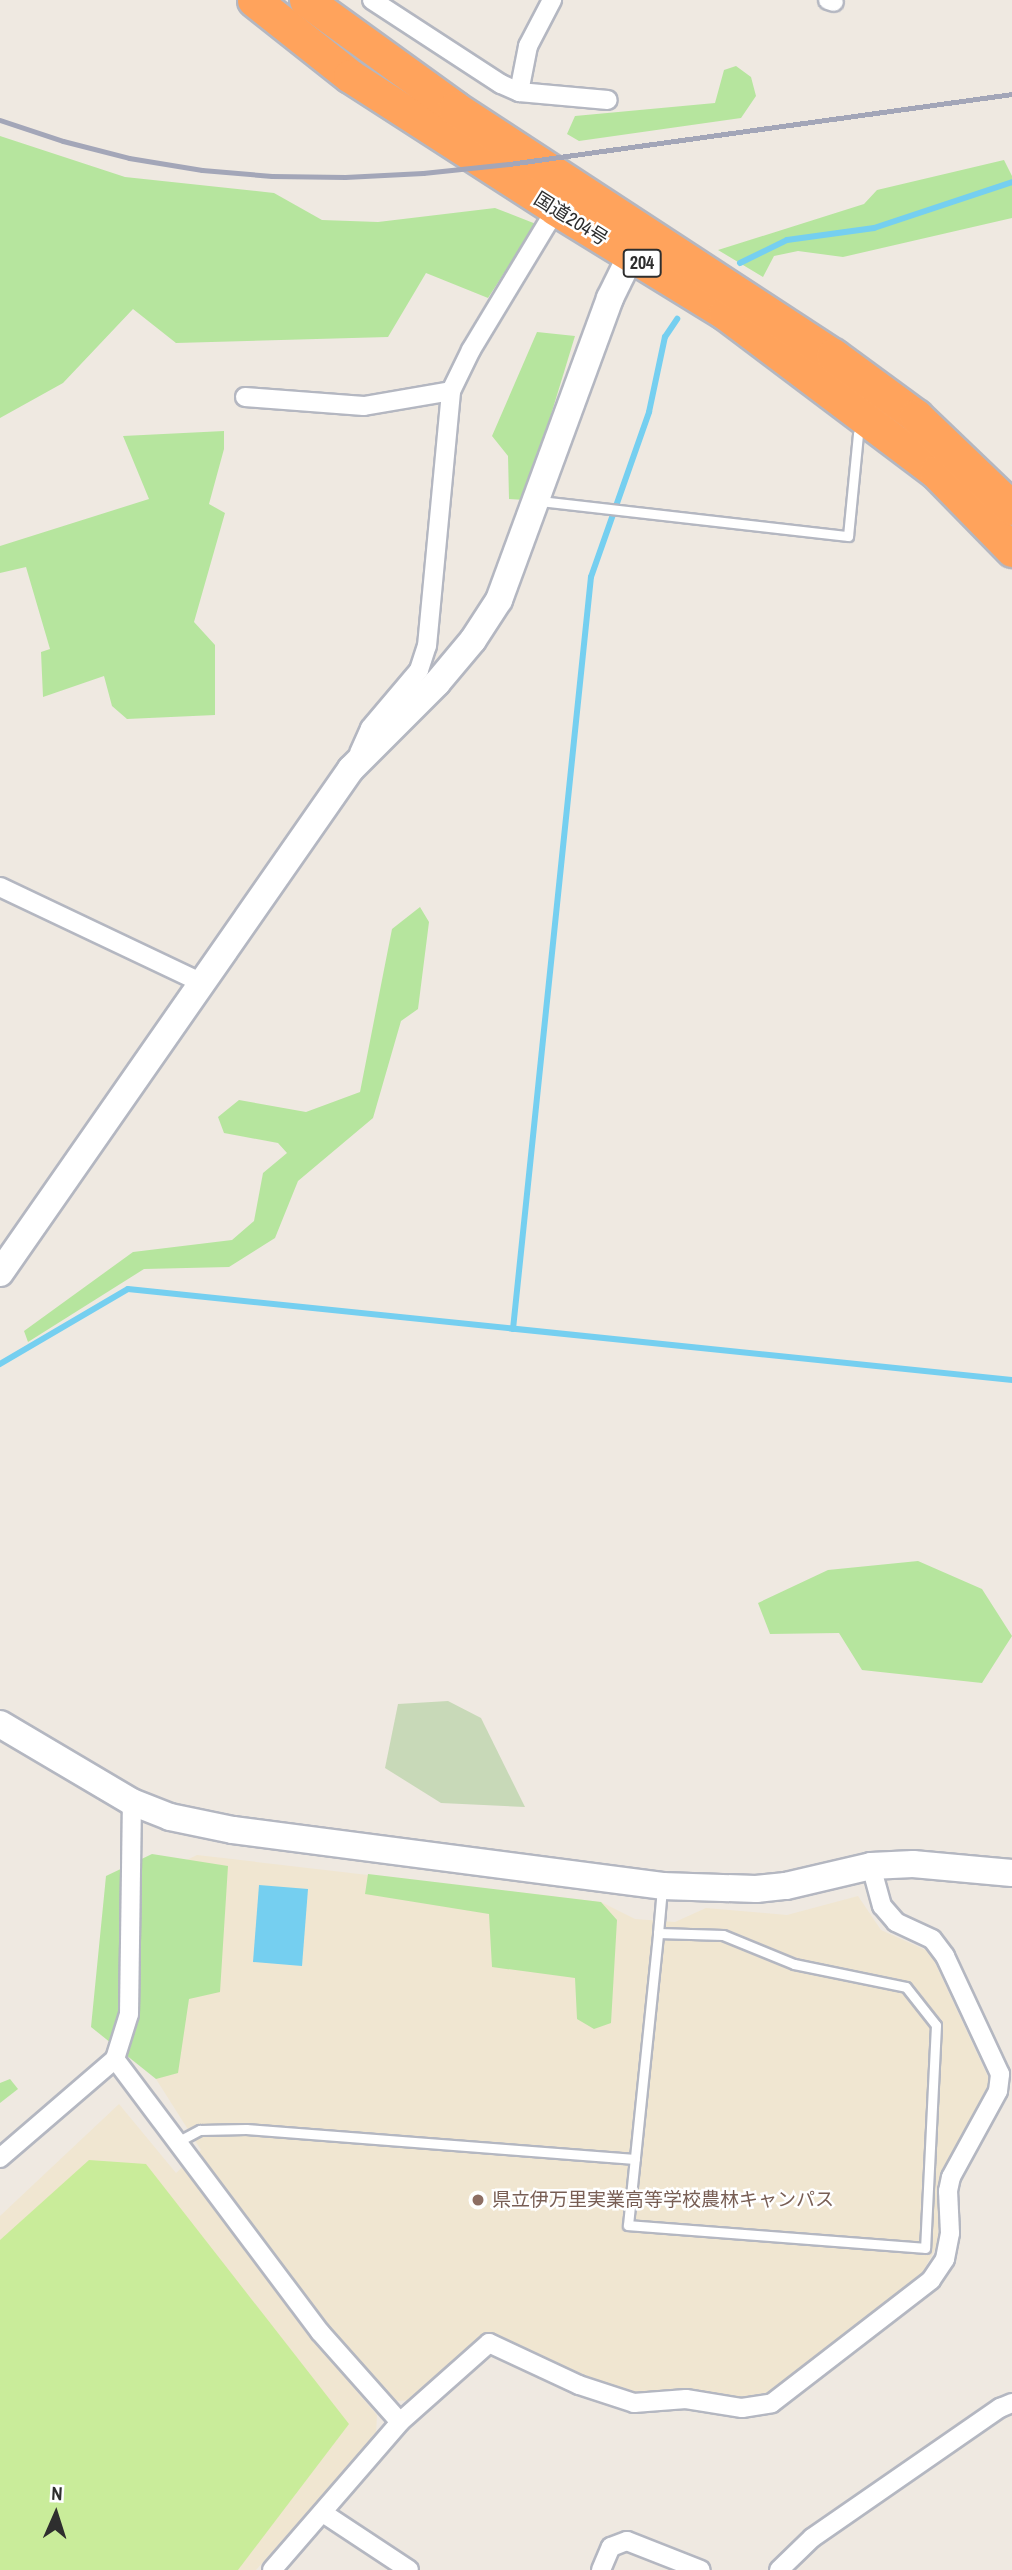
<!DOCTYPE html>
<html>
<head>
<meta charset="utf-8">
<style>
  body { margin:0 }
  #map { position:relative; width:1012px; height:2570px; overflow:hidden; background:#efe9e1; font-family:"Archivo Narrow","Noto Sans JP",sans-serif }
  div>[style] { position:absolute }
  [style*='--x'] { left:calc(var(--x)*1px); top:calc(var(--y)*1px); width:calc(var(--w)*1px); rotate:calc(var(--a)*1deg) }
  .education>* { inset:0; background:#f0e6d1 }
  .green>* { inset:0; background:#b6e59e }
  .cemetery>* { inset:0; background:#c8d9b8 }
  .pitch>* { inset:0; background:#c9ec9a }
  .water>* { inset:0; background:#75cff0 }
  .stream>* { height:6px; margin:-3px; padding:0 3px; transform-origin:3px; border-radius:3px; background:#75cff0 }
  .roads { filter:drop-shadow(2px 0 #b4b7c1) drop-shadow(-2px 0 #b4b7c1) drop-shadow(0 2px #b4b7c1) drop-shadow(0 -2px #b4b7c1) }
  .lane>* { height:9px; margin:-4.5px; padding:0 4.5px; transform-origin:4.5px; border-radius:4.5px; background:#fff }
  .street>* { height:18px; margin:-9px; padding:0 9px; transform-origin:9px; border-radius:9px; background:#fff }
  .secondary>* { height:26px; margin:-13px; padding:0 13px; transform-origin:13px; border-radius:13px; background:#fff }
  .highway>* { height:33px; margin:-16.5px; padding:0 16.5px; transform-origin:16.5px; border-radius:16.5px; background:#ffa35c }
  .rail>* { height:5px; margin:-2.5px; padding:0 2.5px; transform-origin:2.5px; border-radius:2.5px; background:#a3a6b8 }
  .dots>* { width:19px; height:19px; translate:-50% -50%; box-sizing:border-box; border:4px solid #fff; border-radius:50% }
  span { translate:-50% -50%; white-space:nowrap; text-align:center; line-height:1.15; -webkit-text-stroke:5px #fff; paint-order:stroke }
  .shield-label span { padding:2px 5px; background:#fff; border:2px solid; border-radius:5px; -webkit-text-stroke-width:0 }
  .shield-label { font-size:18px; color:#2e2e2e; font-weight:700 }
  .street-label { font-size:19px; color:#2e2e2e }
  .education-label { font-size:19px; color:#785e54 }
  .left { translate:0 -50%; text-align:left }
  .north { position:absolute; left:21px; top:2479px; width:70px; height:70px; -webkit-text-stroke:5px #fff; paint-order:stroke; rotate:3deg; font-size:19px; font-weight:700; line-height:28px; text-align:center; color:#2e2e2e }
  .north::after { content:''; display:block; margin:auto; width:24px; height:32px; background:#2e2e2e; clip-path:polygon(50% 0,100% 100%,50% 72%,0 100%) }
</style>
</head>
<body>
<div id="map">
  <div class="education">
    <div style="clip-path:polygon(197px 1855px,601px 1902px,635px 1919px,675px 1922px,706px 1908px,787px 1915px,858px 1896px,881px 1930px,930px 1952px,990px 2081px,939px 2184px,938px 2244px,920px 2277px,769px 2396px,742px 2401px,639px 2399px,485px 2333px,414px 2400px,395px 2401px,324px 2323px,310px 2337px,377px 2415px,376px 2434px,256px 2570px,0 2570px,0 2216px,119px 2104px,176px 2173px,201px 2150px,156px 2079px,160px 1873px)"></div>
  </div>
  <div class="green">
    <div style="clip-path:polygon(736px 66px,751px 77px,756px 96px,741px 118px,579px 141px,567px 134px,575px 116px,715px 103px,724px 70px)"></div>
    <div style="clip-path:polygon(0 136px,125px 177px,274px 193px,322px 220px,378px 222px,495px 208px,536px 224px,488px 298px,426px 273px,388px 337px,176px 343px,133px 309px,63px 383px,0 418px)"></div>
    <div style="clip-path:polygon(1004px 160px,1012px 176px,1012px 218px,843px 257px,798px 251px,774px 256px,763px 277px,718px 250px,864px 204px,877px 190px)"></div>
    <div style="clip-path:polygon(537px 332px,575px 336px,525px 500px,509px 499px,508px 456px,492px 436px)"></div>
    <div style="clip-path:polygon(224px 431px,224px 449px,209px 504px,225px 513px,194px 622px,215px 645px,215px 715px,127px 719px,112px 706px,104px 676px,43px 697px,41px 652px,50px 649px,26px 567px,0 573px,0 546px,149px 499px,123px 436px)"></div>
    <div style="clip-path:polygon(420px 907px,429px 922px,418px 1009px,401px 1021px,373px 1118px,298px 1181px,275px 1238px,229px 1267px,144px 1269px,28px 1342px,24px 1331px,133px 1252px,232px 1240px,254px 1221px,263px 1173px,287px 1153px,278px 1143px,224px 1133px,218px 1117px,239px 1100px,306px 1112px,360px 1092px,392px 929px)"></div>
    <div style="clip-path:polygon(918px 1561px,982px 1589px,1012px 1636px,982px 1683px,862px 1670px,839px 1633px,770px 1634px,758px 1603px,828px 1570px)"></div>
    <div style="clip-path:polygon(152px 1854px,228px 1866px,220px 1992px,189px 1999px,178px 2073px,156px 2079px,91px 2027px,106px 1876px)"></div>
    <div style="clip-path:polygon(368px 1874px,601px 1902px,617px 1920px,611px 2023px,594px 2029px,577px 2019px,575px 1978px,492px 1967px,489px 1914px,365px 1894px)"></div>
    <div style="clip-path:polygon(10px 2079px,18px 2089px,0 2103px,0 2083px)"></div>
  </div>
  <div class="cemetery">
    <div style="clip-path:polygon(448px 1701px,481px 1718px,525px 1807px,441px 1803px,385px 1768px,398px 1704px)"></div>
  </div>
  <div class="pitch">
    <div style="clip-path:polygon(89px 2160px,146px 2164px,349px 2424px,238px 2570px,0 2570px,0 2240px)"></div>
  </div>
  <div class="water">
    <div style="clip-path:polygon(259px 1885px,308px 1889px,302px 1966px,253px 1962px)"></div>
  </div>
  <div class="stream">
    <div style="--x:740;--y:263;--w:52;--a:-26.1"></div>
    <div style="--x:787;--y:240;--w:88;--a:-7.9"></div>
    <div style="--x:874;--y:228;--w:145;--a:-18.4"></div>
    <div style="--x:513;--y:1329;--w:756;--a:-84.08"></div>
    <div style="--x:591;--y:577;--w:175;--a:-70.6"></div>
    <div style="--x:649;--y:412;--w:77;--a:-78"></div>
    <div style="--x:665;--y:337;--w:22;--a:-56"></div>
    <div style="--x:0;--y:1364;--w:148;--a:-30.4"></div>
    <div style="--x:128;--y:1289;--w:889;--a:5.88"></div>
  </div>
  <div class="roads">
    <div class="lane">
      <div style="--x:540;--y:501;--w:310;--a:6.5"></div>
      <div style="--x:848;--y:536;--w:102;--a:-84.4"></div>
      <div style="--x:858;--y:434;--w:12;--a:-70"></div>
      <div style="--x:658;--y:1933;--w:65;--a:1.8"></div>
      <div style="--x:723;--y:1935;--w:77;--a:22.2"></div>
      <div style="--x:794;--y:1964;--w:114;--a:11.6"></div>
      <div style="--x:906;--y:1987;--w:48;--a:51.7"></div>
      <div style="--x:936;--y:2025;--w:223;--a:92.8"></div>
      <div style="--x:925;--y:2248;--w:298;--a:-175.6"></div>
      <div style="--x:628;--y:2225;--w:294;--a:-84.1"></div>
      <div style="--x:658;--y:1933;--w:45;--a:-84.9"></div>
      <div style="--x:177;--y:2142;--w:26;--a:-28"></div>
      <div style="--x:200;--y:2130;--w:46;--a:-1.2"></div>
      <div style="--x:246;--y:2129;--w:390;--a:4.4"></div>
    </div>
    <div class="street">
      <div style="--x:372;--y:0;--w:154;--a:33.1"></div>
      <div style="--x:501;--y:84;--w:20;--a:24"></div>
      <div style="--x:519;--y:92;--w:89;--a:5.1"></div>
      <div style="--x:828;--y:0;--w:6;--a:18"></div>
      <div style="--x:519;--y:92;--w:47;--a:-78.9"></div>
      <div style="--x:528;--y:46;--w:52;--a:-62.4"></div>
      <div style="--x:245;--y:397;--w:119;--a:4.3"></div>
      <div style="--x:364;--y:406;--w:88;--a:-9.8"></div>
      <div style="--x:359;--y:753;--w:27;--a:-66"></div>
      <div style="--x:370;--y:728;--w:76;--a:-49.8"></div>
      <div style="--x:419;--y:670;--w:25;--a:-72"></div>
      <div style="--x:427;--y:646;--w:256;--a:-84.6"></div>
      <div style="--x:451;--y:391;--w:46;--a:-64"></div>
      <div style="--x:471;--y:350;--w:165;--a:-58.9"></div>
      <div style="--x:0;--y:887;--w:226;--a:25.4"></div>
      <div style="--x:115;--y:2059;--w:341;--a:53.1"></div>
      <div style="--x:320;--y:2332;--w:120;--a:48.4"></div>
      <div style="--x:0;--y:2158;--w:152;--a:-40.7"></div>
      <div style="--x:115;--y:2059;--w:47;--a:-72.7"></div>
      <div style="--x:129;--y:2014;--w:212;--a:-89.2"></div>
      <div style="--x:323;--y:2513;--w:103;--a:33.5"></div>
      <div style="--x:272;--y:2570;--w:196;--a:-49.1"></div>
      <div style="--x:400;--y:2422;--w:119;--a:-41.6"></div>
      <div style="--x:489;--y:2343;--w:99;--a:25"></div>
      <div style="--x:579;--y:2385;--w:58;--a:18.1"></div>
      <div style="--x:634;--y:2403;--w:52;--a:-4.4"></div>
      <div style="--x:686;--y:2399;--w:57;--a:9.1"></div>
      <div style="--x:742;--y:2408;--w:30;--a:-9"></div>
      <div style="--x:772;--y:2403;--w:201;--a:-37.7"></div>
      <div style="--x:931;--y:2280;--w:25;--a:-56"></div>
      <div style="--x:945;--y:2259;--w:26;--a:-79"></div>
      <div style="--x:950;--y:2233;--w:42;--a:-92.7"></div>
      <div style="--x:948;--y:2191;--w:14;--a:-78"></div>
      <div style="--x:951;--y:2177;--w:98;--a:-61.3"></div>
      <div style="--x:998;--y:2091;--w:17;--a:-83"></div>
      <div style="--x:1000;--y:2074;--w:130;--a:-115"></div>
      <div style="--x:945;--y:1956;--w:21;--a:-127"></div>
      <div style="--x:932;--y:1939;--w:40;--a:-155"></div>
      <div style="--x:896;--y:1922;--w:21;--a:-131"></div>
      <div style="--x:882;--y:1906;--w:41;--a:-105.4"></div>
      <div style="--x:601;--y:2570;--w:25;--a:-67"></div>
      <div style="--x:611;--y:2547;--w:17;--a:-21"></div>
      <div style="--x:627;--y:2541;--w:79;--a:21.4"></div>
      <div style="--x:779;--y:2570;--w:46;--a:-44.1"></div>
      <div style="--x:812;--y:2538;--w:229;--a:-34.7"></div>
      <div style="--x:1000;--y:2408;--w:13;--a:-23"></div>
    </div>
    <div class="secondary">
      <div style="--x:0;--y:1273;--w:614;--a:-55.15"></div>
      <div style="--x:351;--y:769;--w:122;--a:-45"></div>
      <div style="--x:437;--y:683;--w:56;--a:-50.1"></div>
      <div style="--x:473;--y:640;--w:48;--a:-57"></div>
      <div style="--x:499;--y:600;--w:322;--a:-69.8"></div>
      <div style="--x:610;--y:298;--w:66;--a:-63.8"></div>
      <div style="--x:0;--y:1724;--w:153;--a:30.6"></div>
      <div style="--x:132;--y:1802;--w:41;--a:21.5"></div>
      <div style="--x:170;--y:1817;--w:64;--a:11.7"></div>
      <div style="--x:233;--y:1830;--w:433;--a:7.4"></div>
      <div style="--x:662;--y:1886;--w:94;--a:1.8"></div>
      <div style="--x:756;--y:1889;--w:30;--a:-6"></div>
      <div style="--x:786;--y:1886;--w:87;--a:-13.2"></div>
      <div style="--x:871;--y:1866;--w:42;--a:-2.7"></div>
      <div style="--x:913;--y:1864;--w:99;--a:5.2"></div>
    </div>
    <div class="highway">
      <div style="--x:254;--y:0;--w:122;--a:38.4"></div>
      <div style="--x:350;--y:76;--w:245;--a:32.8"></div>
      <div style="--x:556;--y:209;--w:198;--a:31.6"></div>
      <div style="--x:725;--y:313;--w:264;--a:37"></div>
      <div style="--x:936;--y:472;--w:109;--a:45.7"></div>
      <div style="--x:306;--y:0;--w:184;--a:35.9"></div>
      <div style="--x:455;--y:108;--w:452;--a:33.2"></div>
      <div style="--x:833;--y:355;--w:103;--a:36.3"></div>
      <div style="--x:916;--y:416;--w:133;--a:43.8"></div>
    </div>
  </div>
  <div class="rail">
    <div style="--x:0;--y:120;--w:66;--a:18.4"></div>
    <div style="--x:63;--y:141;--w:68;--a:14.4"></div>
    <div style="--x:129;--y:158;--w:74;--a:9.3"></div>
    <div style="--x:202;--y:170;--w:70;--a:4.9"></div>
    <div style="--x:272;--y:176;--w:73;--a:0.8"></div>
    <div style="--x:345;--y:177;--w:78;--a:-2.9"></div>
    <div style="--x:423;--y:173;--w:86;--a:-6"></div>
    <div style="--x:509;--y:164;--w:508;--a:-7.92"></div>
  </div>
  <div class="dots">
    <div style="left:478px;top:2200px;background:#8d6e63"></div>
  </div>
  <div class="shield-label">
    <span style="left:642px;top:263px">204</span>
  </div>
  <div class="street-label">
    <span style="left:571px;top:219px;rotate:32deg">国道204号</span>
  </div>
  <div class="education-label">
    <span class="left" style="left:492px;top:2200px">県立伊万里実業高等学校農林キャンパス</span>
  </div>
  <div class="north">N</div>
</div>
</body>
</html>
